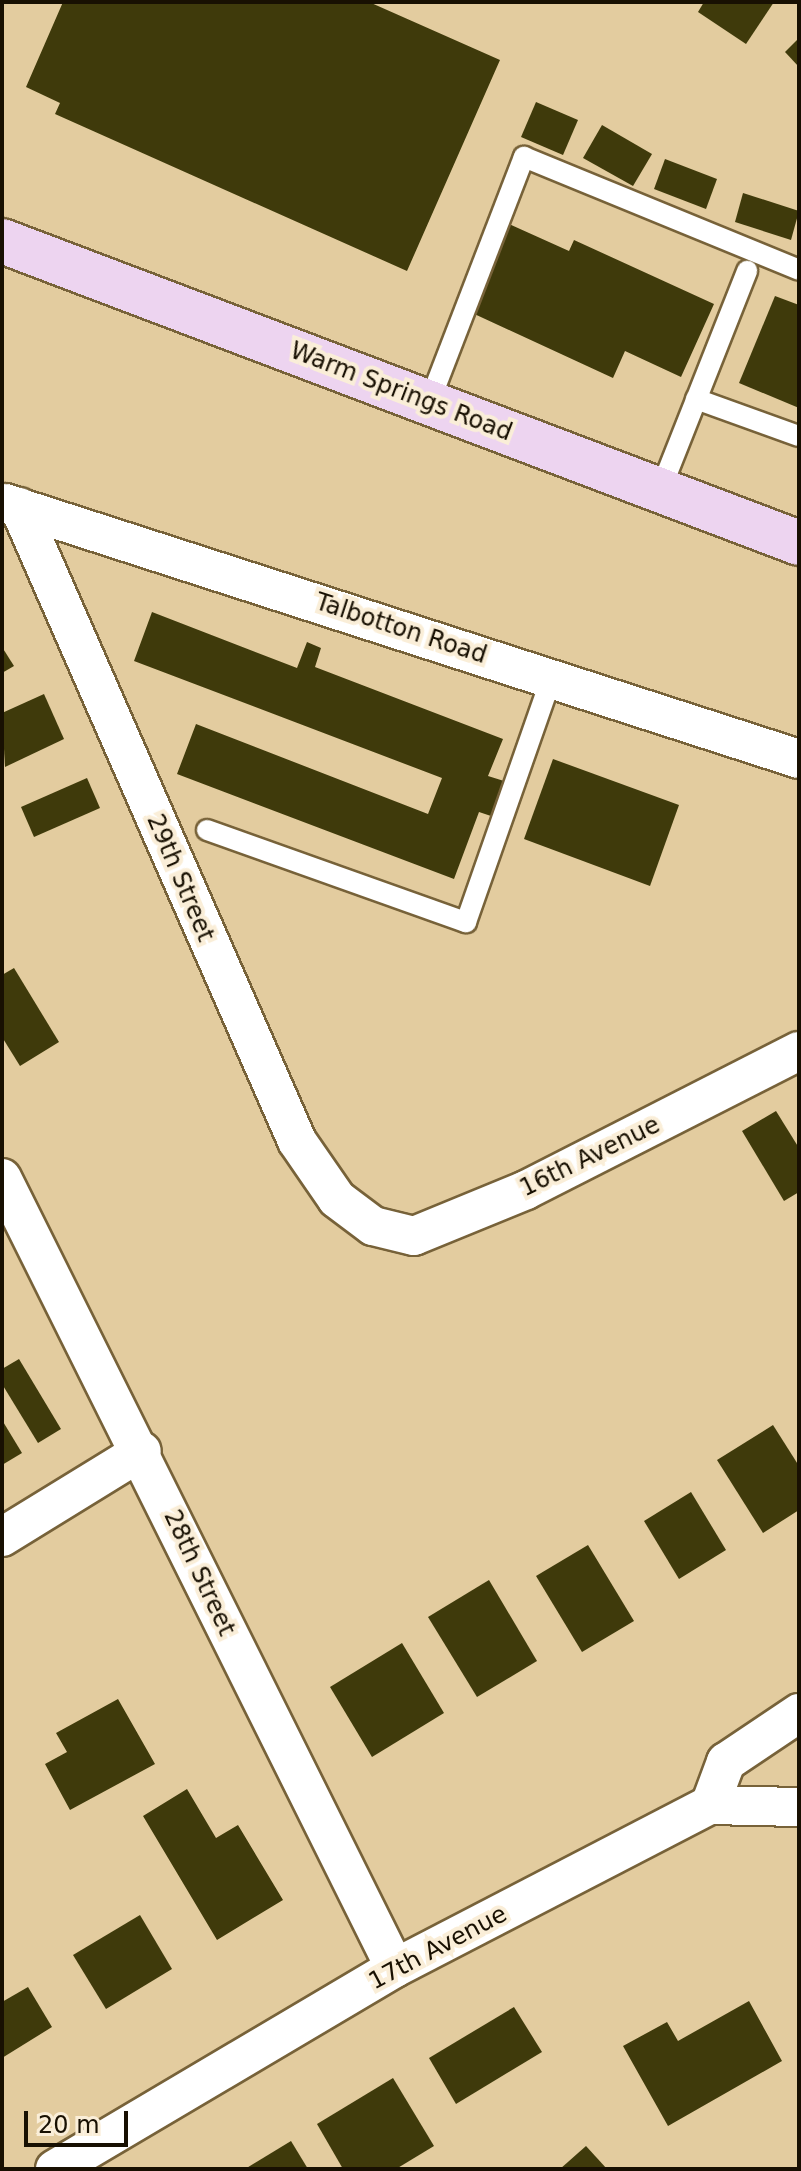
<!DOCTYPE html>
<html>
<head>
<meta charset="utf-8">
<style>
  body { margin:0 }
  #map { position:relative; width:801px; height:2171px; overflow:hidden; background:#e3cc9f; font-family:"DejaVu Sans",sans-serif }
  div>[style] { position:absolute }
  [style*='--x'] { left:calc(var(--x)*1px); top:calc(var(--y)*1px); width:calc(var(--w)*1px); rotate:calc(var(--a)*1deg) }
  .building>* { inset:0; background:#3f3a0b }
  .roads { filter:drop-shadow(2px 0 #776239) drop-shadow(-2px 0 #776239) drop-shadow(0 2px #776239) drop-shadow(0 -2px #776239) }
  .lane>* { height:20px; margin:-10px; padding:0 10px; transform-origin:10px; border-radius:10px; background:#fff }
  .street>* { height:38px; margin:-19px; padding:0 19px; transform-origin:19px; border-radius:19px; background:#fff }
  .secondary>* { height:44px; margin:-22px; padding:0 22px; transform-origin:22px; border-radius:22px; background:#edd4f0 }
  span { translate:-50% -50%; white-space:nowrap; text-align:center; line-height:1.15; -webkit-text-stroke:8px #faeed8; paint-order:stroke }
  .street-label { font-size:24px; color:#181002 }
  .frame { position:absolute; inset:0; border:4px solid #181002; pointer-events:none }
  .scale { position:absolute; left:24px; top:2111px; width:104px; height:36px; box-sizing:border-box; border:4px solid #181002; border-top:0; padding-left:10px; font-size:24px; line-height:28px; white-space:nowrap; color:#181002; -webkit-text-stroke:6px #faeed8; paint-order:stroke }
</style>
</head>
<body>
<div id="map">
  <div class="building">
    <div style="clip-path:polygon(63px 2px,369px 2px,500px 60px,407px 271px,55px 114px,60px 103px,26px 87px)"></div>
    <div style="clip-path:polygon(704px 2px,774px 2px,746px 44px,698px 12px)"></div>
    <div style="clip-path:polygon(799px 38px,799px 67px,785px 52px)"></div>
    <div style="clip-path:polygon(536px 102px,578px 120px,563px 155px,521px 137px)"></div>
    <div style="clip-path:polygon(602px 125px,652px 154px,633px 186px,583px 158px)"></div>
    <div style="clip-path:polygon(665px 159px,717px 179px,706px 209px,654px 189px)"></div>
    <div style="clip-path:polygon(743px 193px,799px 211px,791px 240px,735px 222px)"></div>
    <div style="clip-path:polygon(509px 224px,569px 251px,574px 240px,714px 304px,681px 377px,625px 351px,613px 378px,470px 312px)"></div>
    <div style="clip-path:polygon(775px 296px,799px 305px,799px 408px,739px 383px)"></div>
    <div style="clip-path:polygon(152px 612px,297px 668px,307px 642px,321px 648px,315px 667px,503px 739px,488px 776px,504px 781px,491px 816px,479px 812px,454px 879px,177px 774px,196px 724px,428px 814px,442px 778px,134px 661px)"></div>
    <div style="clip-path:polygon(2px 647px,14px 666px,2px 673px)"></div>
    <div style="clip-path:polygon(44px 694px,64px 739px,5px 767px,2px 713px)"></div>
    <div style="clip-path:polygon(553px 759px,679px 805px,650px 886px,524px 839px)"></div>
    <div style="clip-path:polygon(87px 778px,100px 808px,34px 837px,21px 807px)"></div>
    <div style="clip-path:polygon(14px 968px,59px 1042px,20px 1066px,2px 1037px,2px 975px)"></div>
    <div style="clip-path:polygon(776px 1111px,799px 1148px,799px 1192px,784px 1201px,742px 1131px)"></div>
    <div style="clip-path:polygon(19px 1359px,61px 1429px,38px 1443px,2px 1384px,2px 1369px)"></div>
    <div style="clip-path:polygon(2px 1420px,22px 1453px,2px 1465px)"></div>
    <div style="clip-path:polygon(773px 1425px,799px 1466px,799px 1510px,763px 1533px,717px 1460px)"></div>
    <div style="clip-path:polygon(691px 1492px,726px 1550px,679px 1579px,644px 1521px)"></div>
    <div style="clip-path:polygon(588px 1545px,634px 1621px,582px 1652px,536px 1576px)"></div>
    <div style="clip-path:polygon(489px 1580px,537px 1661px,477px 1697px,428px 1617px)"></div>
    <div style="clip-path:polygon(402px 1643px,444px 1713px,372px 1757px,330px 1687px)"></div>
    <div style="clip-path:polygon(118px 1699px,155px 1764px,70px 1810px,45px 1764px,67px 1752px,56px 1733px)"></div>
    <div style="clip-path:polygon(187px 1789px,216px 1838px,238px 1825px,283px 1900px,217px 1940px,143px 1816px)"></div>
    <div style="clip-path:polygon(140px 1915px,172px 1969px,106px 2009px,73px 1955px)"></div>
    <div style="clip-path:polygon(28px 1987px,52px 2027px,2px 2058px,2px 2002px)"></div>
    <div style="clip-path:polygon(749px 2001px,782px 2061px,668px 2126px,623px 2046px,667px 2022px,678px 2041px)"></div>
    <div style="clip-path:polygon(514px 2007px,542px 2052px,456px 2104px,429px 2058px)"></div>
    <div style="clip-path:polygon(393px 2078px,434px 2146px,396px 2169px,343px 2169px,317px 2124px)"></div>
    <div style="clip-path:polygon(291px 2141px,308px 2169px,245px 2169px)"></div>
    <div style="clip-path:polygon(586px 2146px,607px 2169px,560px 2169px)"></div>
  </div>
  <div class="roads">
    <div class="lane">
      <div style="--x:696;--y:399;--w:109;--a:19.8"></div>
      <div style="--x:429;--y:403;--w:264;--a:-68.9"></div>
      <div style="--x:524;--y:157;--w:297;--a:22.3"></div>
      <div style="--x:660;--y:491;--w:237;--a:-68.4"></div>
      <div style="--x:207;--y:830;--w:275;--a:19.6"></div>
      <div style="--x:466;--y:922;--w:260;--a:-70.7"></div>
    </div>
    <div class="street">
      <div style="--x:5;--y:503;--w:834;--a:17.87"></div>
      <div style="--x:19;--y:507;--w:692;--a:66.32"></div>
      <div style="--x:297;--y:1141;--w:70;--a:55.4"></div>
      <div style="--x:337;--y:1199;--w:45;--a:36.9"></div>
      <div style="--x:373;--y:1226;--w:42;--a:13.7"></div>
      <div style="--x:414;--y:1236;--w:121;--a:-22.3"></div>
      <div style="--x:526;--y:1190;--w:306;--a:-27"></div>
      <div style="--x:2;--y:1178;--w:882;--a:63.55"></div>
      <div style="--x:2;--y:1537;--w:164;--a:-31.6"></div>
      <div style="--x:710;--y:1805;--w:89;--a:1.3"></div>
      <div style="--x:55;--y:2169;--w:395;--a:-30.6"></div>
      <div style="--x:395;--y:1968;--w:355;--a:-27.4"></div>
      <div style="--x:710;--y:1805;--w:46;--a:-69.6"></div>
      <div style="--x:726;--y:1762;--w:88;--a:-33.9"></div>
    </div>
    <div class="secondary">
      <div style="--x:2;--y:241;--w:852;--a:20.75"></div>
    </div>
  </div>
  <div class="street-label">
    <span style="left:401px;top:392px;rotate:21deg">Warm Springs Road</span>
    <span style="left:401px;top:629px;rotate:18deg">Talbotton Road</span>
    <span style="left:180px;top:878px;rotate:67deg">29th Street</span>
    <span style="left:590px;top:1157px;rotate:-26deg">16th Avenue</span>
    <span style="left:199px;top:1573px;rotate:65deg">28th Street</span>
    <span style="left:438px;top:1948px;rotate:-28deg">17th Avenue</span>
  </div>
  <div class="frame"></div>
  <div class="scale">20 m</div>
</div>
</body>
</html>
